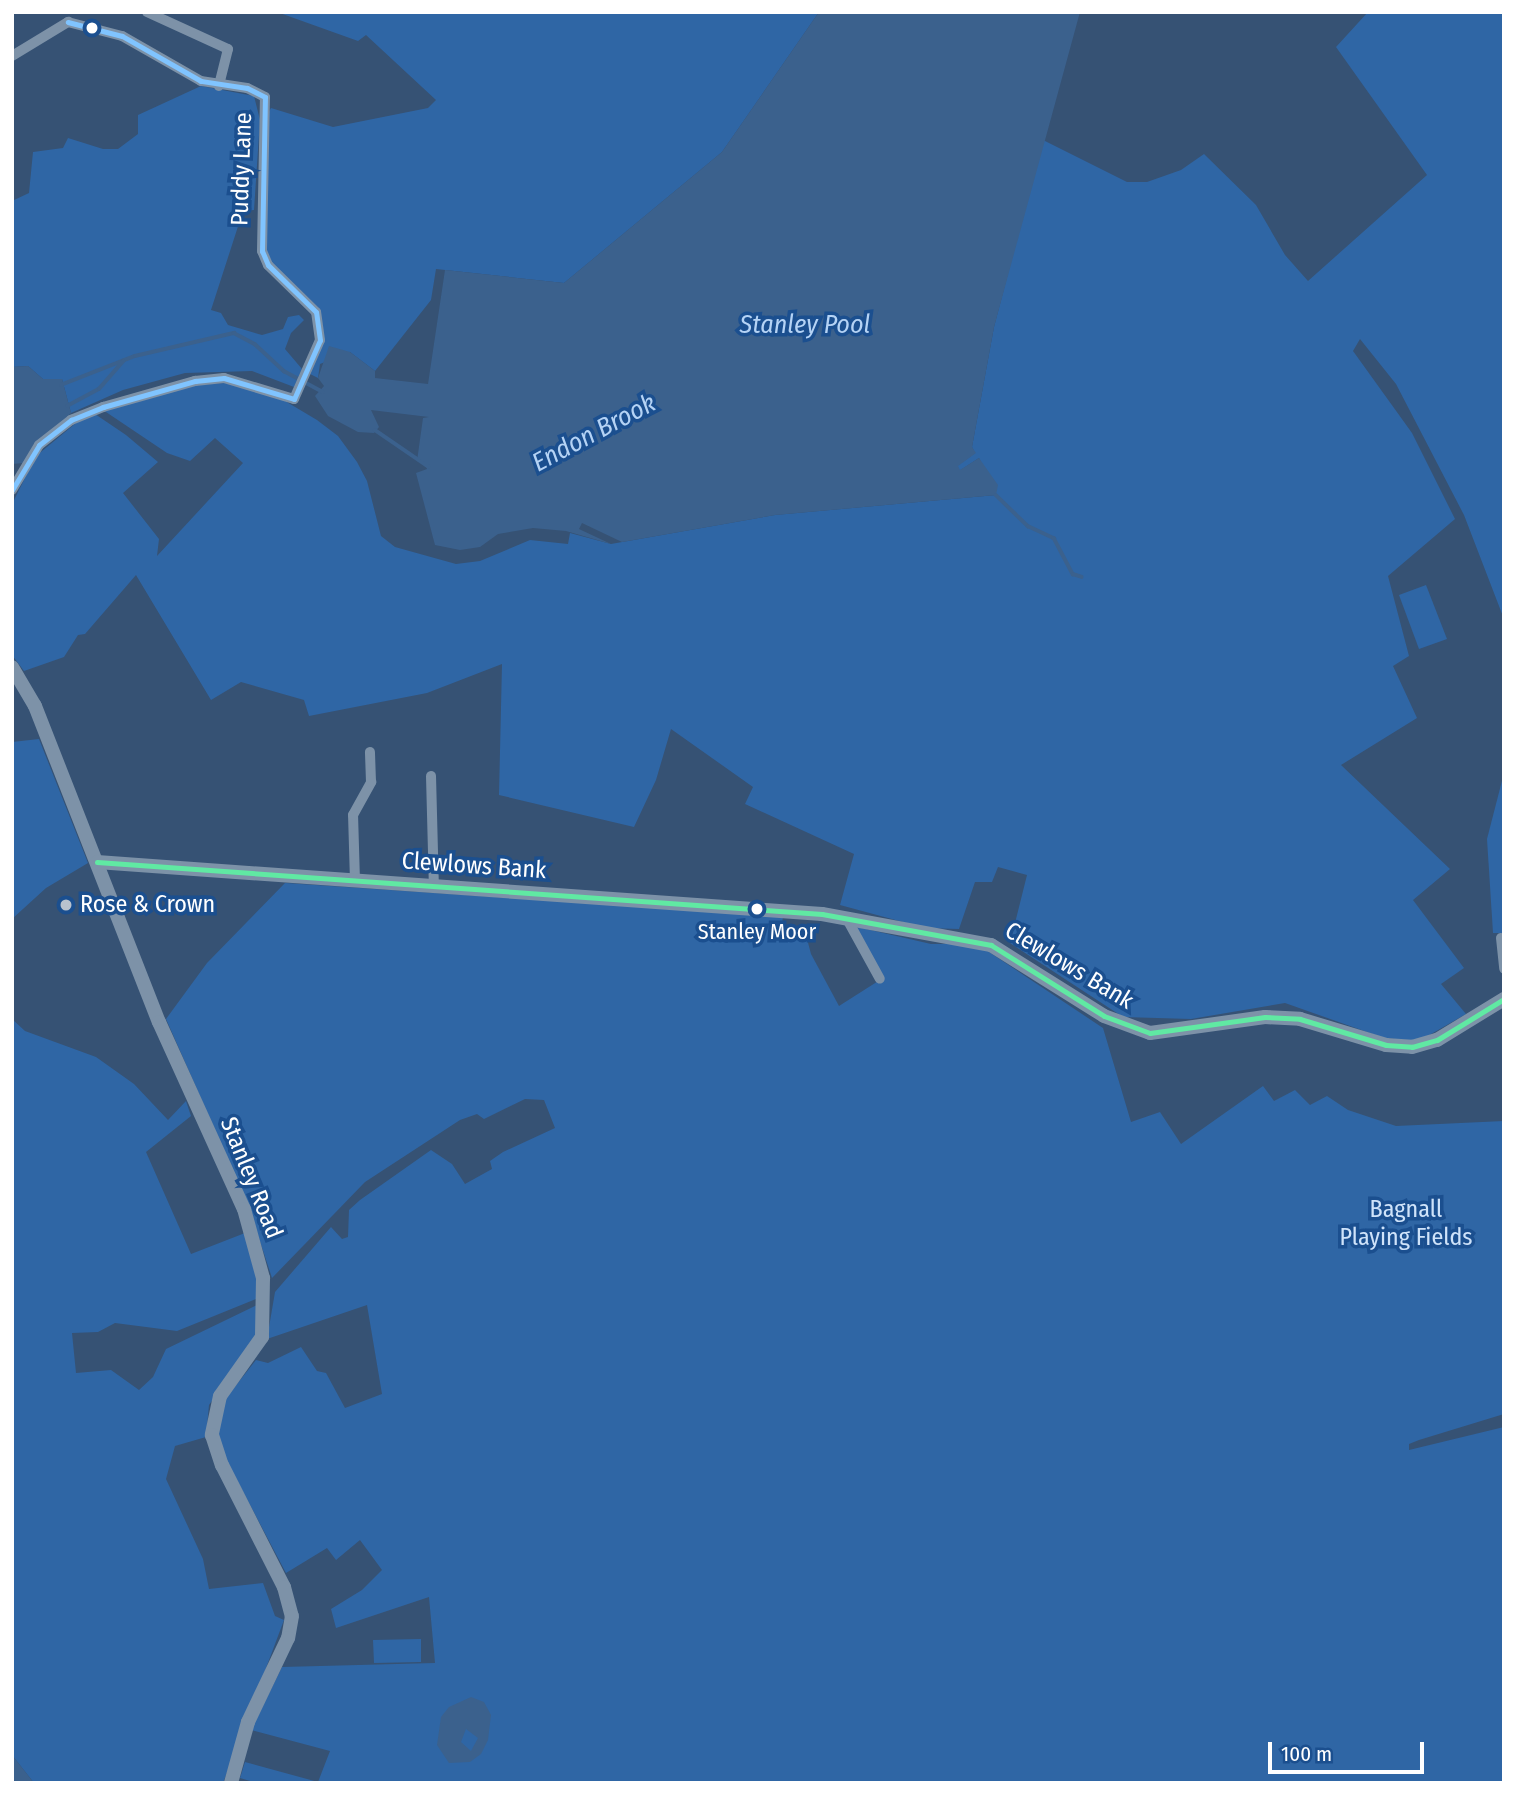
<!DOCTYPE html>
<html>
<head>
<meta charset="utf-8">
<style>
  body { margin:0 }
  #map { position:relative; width:1516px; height:1795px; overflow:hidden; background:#365274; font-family:"Fira Sans Condensed",sans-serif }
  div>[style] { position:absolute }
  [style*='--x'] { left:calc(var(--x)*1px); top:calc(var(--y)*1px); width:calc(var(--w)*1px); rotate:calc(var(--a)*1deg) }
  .green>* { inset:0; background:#2f66a5 }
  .water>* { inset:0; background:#3b618d }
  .stream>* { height:3.5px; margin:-1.75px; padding:0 1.75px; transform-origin:1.75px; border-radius:1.75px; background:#3b618d }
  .minor>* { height:10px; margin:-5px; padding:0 5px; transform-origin:5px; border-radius:5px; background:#7d92a8 }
  .tertiary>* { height:14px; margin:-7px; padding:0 7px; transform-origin:7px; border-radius:7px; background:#7d92a8 }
  .bus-1>* { height:5px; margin:-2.5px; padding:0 2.5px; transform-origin:2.5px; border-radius:2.5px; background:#60e9a3 }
  .bus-2>* { height:5px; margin:-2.5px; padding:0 2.5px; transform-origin:2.5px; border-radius:2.5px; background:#80c4ff }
  .dots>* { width:19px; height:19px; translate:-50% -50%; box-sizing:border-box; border:4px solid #1b4f8f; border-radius:50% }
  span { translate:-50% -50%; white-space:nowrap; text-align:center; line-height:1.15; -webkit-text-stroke:7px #1b4f8f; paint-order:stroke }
  .bus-label { font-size:22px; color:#fff }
  .street-label { font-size:24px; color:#fff }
  .poi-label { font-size:24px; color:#fff }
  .left { translate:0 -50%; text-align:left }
  .park-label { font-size:24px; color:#cfe3fa }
  .water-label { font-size:26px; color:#b5d3f5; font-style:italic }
  .frame { position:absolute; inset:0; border:14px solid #fff; pointer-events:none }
  .scale { position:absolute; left:1268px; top:1742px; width:156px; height:32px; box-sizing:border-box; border:4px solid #fff; border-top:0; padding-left:9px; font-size:21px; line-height:24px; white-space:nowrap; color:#fff; -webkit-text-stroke:5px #1b4f8f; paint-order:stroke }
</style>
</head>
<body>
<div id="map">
  <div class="green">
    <div style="clip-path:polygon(277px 12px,819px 12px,722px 152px,564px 283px,436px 269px,431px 300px,375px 371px,350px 352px,320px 364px,318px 378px,310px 374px,323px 325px,270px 262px,265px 247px,267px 115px,271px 108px,333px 127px,428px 108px,436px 100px,366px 35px,358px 41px)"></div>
    <div style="clip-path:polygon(1368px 12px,1504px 12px,1504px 619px,1464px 515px,1396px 384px,1360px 339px,1353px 351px,1412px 433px,1455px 519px,1388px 576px,1409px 656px,1393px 666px,1417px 718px,1341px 765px,1450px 869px,1413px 900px,1464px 968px,1441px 984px,1466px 1014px,1419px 1041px,1384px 1038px,1285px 1003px,1191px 1019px,1123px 1017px,1010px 943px,1027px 875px,998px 867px,992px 882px,975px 882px,959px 929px,925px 928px,840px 905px,854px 854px,745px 804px,753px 787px,671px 729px,656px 780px,634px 827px,499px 795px,502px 664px,427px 693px,309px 716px,304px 700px,241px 682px,211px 700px,136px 575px,85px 634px,78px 635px,64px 657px,24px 671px,12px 655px,12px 504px,36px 456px,76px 423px,95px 414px,126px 435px,158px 462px,123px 493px,159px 539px,157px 556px,243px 463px,215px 438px,190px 461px,167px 453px,103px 410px,197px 385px,225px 383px,280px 398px,317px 420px,338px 436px,357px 462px,367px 481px,381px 536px,395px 547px,456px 564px,480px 561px,530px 540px,568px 544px,570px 533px,611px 544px,775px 515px,996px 495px,979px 458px,959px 471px,957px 466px,975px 453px,972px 447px,994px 327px,1043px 140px,1127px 182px,1147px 182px,1181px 170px,1204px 154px,1256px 205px,1285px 255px,1308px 281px,1427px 175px,1336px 47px)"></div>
    <div style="clip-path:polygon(201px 86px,254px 96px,260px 120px,254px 210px,243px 211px,211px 310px,221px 313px,228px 325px,262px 335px,283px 329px,288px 317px,299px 315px,304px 320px,291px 333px,285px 349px,302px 369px,294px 387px,252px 371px,185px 373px,123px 390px,71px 413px,62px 379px,43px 379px,28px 366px,12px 367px,12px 201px,29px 193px,33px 152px,63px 148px,68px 138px,103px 149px,118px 149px,138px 134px,138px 115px)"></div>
    <div style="clip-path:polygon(1426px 585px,1447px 639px,1419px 649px,1399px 595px)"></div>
    <div style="clip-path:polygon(39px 739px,88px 863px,46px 888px,12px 919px,12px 742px)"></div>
    <div style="clip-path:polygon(1504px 773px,1504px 933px,1493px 933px,1487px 839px)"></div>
    <div style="clip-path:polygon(285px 883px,783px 916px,781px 932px,806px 935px,811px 954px,839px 1006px,883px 978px,853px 926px,931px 944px,977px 944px,1103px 1028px,1131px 1122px,1160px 1112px,1181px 1144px,1263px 1086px,1274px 1101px,1295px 1090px,1310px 1105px,1327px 1096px,1348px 1110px,1396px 1126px,1504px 1121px,1504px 1414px,1419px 1440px,1409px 1444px,1409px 1450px,1504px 1427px,1504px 1783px,257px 1783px,240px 1778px,245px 1762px,318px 1782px,330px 1751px,251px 1730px,282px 1667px,435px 1663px,429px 1597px,336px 1628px,331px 1609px,362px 1590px,382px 1570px,360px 1540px,336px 1560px,327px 1548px,286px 1573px,222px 1452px,216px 1438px,222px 1403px,256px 1360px,268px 1363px,301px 1347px,317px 1371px,326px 1373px,345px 1408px,382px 1394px,367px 1305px,267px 1339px,275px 1292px,331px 1227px,342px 1239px,348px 1237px,349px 1210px,360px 1200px,431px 1150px,452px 1164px,465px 1184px,492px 1169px,490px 1161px,503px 1152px,555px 1128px,544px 1100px,525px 1099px,484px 1119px,477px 1114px,460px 1120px,365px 1182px,272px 1278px,248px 1205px,166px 1019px,207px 963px)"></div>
    <div style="clip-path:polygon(12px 1019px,25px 1031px,96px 1057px,134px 1084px,168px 1120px,186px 1101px,191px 1116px,146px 1152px,191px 1254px,245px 1233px,258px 1283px,256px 1299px,177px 1331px,115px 1323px,98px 1332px,72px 1333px,76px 1373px,111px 1370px,139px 1390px,153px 1377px,166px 1349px,257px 1305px,260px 1317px,253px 1343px,209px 1405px,206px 1437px,175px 1446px,166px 1479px,203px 1559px,209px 1589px,263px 1583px,275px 1616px,284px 1620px,223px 1783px,34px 1783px,12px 1755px)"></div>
    <div style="clip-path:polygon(421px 1639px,421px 1662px,374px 1663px,373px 1640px)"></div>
  </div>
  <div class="water">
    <div style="clip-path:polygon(819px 12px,1080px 12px,994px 327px,972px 447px,976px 453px,958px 466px,960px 470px,979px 458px,998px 485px,996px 495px,775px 515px,622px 542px,582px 523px,579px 529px,611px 544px,566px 531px,533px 528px,498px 534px,480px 547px,460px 550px,435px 545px,416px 473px,427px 469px,425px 463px,417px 461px,423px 418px,429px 417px,371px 410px,379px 427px,374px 433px,358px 432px,328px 416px,315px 396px,324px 386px,318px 378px,329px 346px,350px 352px,375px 371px,375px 378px,428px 384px,445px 270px,564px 283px,722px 152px)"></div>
    <div style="clip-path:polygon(28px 366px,43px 379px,62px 379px,71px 413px,24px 463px,12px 464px,12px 367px)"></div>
    <div style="clip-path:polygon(evenodd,471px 1697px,484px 1702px,491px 1715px,488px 1740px,481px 1754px,470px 1762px,449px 1763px,437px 1745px,441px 1717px,449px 1707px,471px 1697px,466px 1729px,478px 1738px,471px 1751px,461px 1742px,466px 1729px)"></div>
    <div style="clip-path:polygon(12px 1755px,34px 1783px,16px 1783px,12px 1778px)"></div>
  </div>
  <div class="stream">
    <div style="--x:61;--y:385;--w:79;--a:-21.4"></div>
    <div style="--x:135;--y:356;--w:102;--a:-13.1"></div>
    <div style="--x:234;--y:333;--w:24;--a:28"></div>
    <div style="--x:255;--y:344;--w:40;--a:43"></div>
    <div style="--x:284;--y:371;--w:44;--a:28.3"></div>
    <div style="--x:67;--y:406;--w:36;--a:-28"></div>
    <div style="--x:99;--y:389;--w:37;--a:-49"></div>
    <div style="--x:375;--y:430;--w:65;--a:34.4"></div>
    <div style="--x:996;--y:495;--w:45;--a:44.1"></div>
    <div style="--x:1028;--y:526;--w:29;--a:25"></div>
    <div style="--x:1054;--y:538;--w:41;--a:62.2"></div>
    <div style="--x:1073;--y:574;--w:9;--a:18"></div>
  </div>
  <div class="minor">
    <div style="--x:147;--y:12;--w:89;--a:24.6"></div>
    <div style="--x:228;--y:49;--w:38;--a:104"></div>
    <div style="--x:12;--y:56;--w:66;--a:-31.3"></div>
    <div style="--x:12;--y:490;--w:52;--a:-59"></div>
    <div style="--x:39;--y:445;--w:41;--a:-38"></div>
    <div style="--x:71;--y:420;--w:35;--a:-22"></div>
    <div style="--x:103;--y:407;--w:96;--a:-15.8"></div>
    <div style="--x:195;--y:381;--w:29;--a:-6"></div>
    <div style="--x:224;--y:378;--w:73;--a:16.7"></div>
    <div style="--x:294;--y:399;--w:64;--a:-66.2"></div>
    <div style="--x:320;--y:340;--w:28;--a:-98"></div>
    <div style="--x:316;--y:312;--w:67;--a:-135.6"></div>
    <div style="--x:268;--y:265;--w:15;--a:-113"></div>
    <div style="--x:262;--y:251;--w:154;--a:-88.9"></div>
    <div style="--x:265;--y:97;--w:20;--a:-153"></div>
    <div style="--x:247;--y:88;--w:47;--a:-171.3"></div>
    <div style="--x:201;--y:81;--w:91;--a:-150.3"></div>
    <div style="--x:122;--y:36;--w:56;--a:-165.5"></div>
    <div style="--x:431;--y:776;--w:111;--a:88.5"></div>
    <div style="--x:355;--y:881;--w:66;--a:-91.7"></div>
    <div style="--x:353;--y:815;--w:38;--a:-61"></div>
    <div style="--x:371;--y:782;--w:30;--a:-92"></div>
    <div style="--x:847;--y:919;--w:68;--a:61.2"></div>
    <div style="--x:1501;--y:938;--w:31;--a:84"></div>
  </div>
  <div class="tertiary">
    <div style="--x:12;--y:667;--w:45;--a:59.5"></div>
    <div style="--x:35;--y:706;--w:339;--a:68.6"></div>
    <div style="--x:159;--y:1022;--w:205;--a:65.6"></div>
    <div style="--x:244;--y:1209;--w:72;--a:74.6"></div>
    <div style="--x:263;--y:1278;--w:59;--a:91"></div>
    <div style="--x:262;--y:1337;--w:72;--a:125.4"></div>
    <div style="--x:220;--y:1396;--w:40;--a:102"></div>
    <div style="--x:212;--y:1435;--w:32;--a:72"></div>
    <div style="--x:222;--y:1465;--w:137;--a:63.1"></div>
    <div style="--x:284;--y:1587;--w:30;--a:75"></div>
    <div style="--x:292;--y:1616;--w:22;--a:100"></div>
    <div style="--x:288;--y:1638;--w:93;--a:115.5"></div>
    <div style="--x:248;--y:1722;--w:63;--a:105.6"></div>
    <div style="--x:97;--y:862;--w:727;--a:4.1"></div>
    <div style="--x:822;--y:914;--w:172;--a:10.4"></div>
    <div style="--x:991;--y:945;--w:133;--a:32.1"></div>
    <div style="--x:1104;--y:1016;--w:49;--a:20.3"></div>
    <div style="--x:1150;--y:1033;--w:116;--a:-7.9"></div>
    <div style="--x:1265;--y:1017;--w:35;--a:3"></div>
    <div style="--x:1300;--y:1019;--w:90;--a:16.8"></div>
    <div style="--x:1386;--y:1045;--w:26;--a:4"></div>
    <div style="--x:1412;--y:1047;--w:26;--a:-16"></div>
    <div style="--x:1437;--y:1040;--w:79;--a:-31.5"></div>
  </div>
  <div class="bus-1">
    <div style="--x:97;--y:862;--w:727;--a:4.1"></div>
    <div style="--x:822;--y:914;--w:172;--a:10.4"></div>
    <div style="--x:991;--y:945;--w:133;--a:32.1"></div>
    <div style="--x:1104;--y:1016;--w:49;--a:20.3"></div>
    <div style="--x:1150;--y:1033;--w:116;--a:-7.9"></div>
    <div style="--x:1265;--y:1017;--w:35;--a:3"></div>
    <div style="--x:1300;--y:1019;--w:90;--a:16.8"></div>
    <div style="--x:1386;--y:1045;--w:26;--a:4"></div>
    <div style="--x:1412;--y:1047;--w:26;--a:-16"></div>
    <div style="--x:1437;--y:1040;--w:79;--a:-31.5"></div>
  </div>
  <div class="bus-2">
    <div style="--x:12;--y:490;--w:52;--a:-59"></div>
    <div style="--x:39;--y:445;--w:41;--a:-38"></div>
    <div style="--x:71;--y:420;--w:35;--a:-22"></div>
    <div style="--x:103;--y:407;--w:96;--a:-15.8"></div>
    <div style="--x:195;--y:381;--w:29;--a:-6"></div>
    <div style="--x:224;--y:378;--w:73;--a:16.7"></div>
    <div style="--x:294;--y:399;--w:64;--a:-66.2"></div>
    <div style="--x:320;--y:340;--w:28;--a:-98"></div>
    <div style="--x:316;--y:312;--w:67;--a:-135.6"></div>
    <div style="--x:268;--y:265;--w:15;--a:-113"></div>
    <div style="--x:262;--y:251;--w:154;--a:-88.9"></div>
    <div style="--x:265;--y:97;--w:20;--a:-153"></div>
    <div style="--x:247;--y:88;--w:47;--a:-171.3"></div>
    <div style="--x:201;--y:81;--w:91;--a:-150.3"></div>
    <div style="--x:122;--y:36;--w:56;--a:-165.5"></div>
  </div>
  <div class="dots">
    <div style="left:92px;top:28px;background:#fff"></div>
    <div style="left:66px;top:905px;background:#b9c2ce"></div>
    <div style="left:757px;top:909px;background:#fff"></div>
  </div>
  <div class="bus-label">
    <span style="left:757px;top:932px">Stanley Moor</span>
  </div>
  <div class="street-label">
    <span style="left:242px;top:169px;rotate:-88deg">Puddy Lane</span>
    <span style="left:474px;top:866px;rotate:4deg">Clewlows Bank</span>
    <span style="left:1069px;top:966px;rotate:31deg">Clewlows Bank</span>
    <span style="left:251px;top:1178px;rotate:68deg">Stanley Road</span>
  </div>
  <div class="poi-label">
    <span class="left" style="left:80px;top:905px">Rose &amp; Crown</span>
  </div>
  <div class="park-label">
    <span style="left:1406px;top:1224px">Bagnall<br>Playing Fields</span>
  </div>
  <div class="water-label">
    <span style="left:805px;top:325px">Stanley Pool</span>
    <span style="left:594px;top:433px;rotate:-28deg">Endon Brook</span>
  </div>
  <div class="frame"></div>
  <div class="scale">100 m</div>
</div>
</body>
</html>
